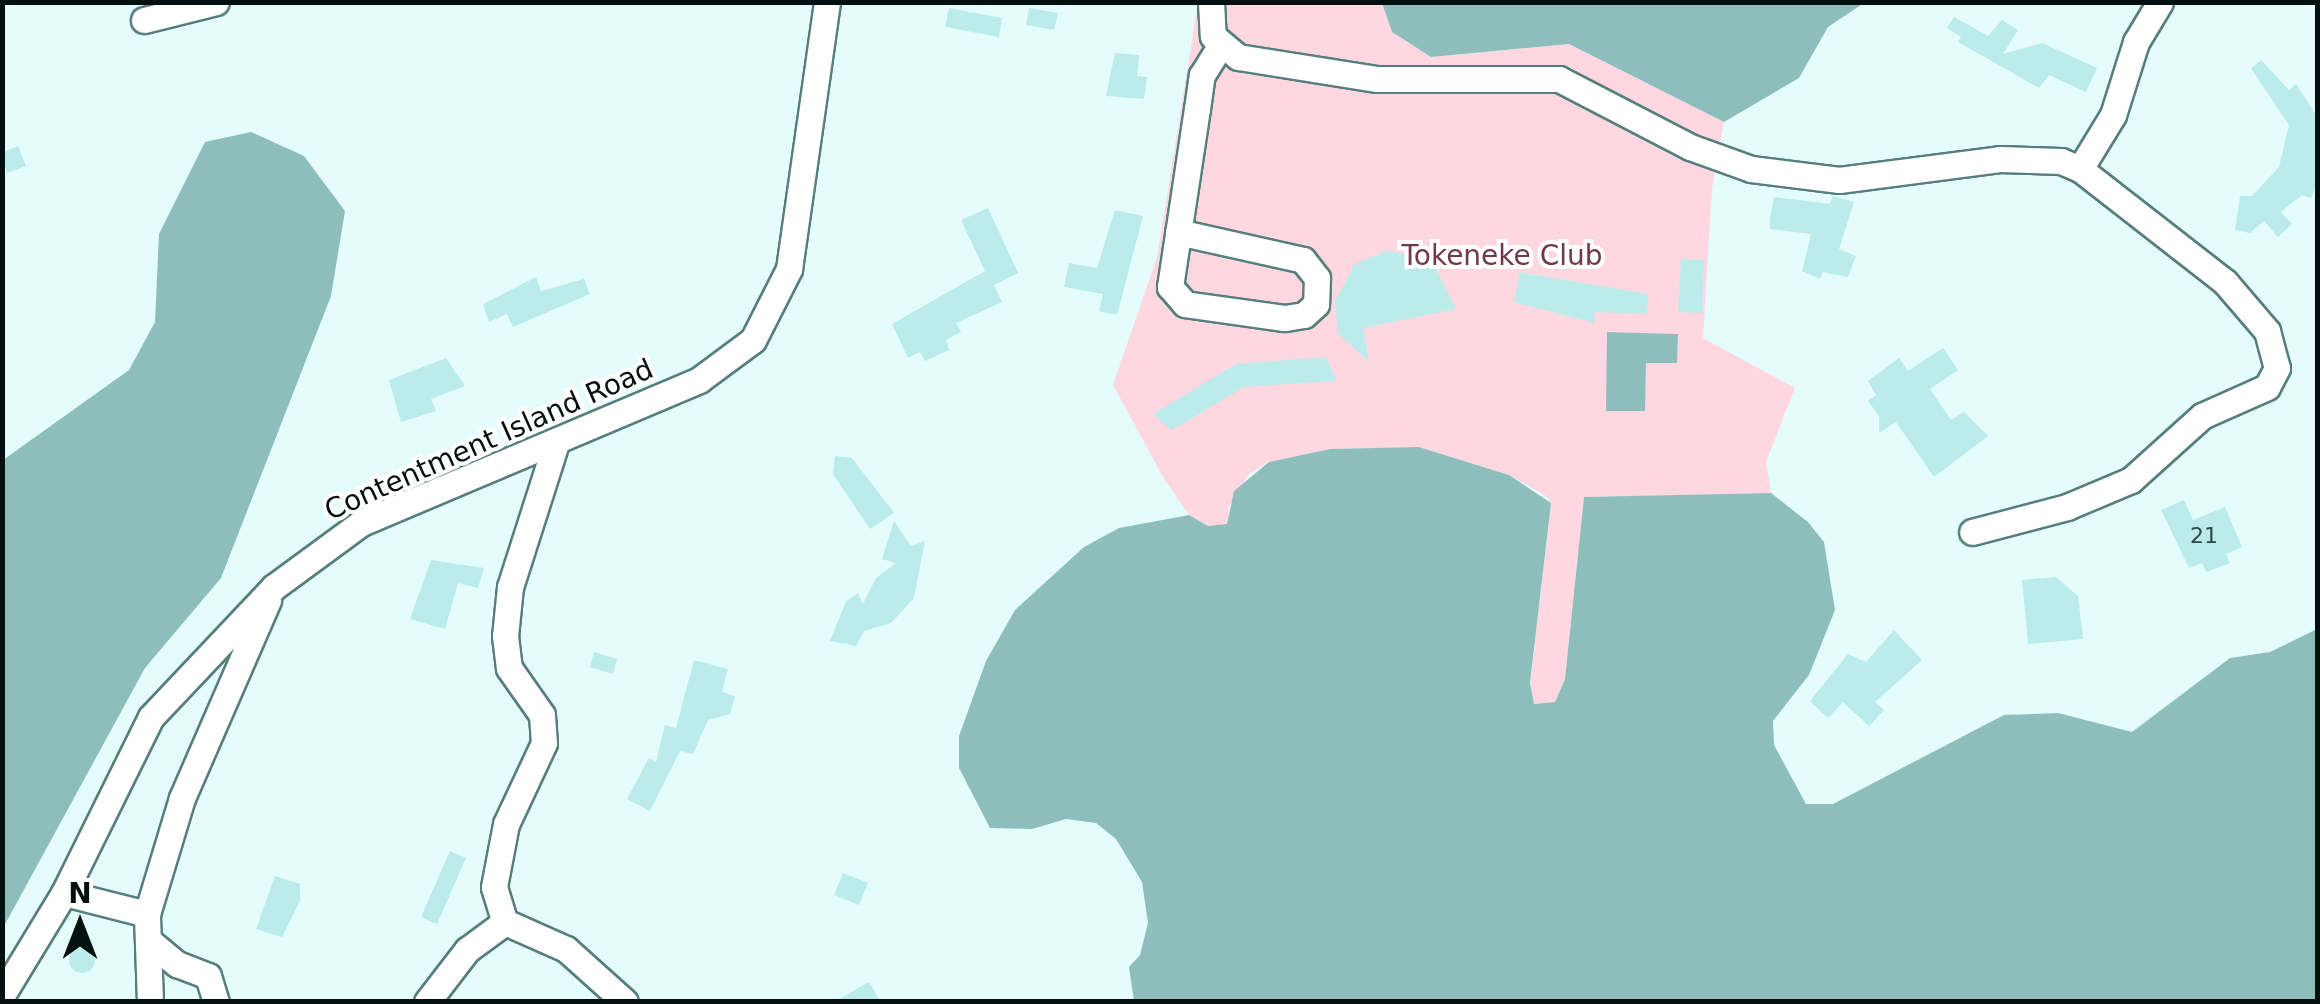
<!DOCTYPE html>
<html>
<head>
<meta charset="utf-8">
<style>
  body { margin:0 }
  #map { position:relative; width:2320px; height:1004px; overflow:hidden; background:#e4fdfc; font-family:"DejaVu Sans",sans-serif }
  div>[style] { position:absolute }
  [style*='--x'] { left:calc(var(--x)*1px); top:calc(var(--y)*1px); width:calc(var(--w)*1px); rotate:calc(var(--a)*1deg) }
  .green>* { inset:0; background:#fed7e1 }
  .water>* { inset:0; background:#8ebebc }
  .building>* { inset:0; background:#bbebea }
  .round { border-radius:50% }
  .roads { filter:drop-shadow(2px 0 #567e7c) drop-shadow(-2px 0 #567e7c) drop-shadow(0 2px #567e7c) drop-shadow(0 -2px #567e7c) }
  .minor>* { height:25px; margin:-12.5px; padding:0 12.5px; transform-origin:12.5px; border-radius:12.5px; background:#fff }
  span { translate:-50% -50%; white-space:nowrap; text-align:center; line-height:1.15; -webkit-text-stroke:8px #fff; paint-order:stroke }
  .number-label { font-size:22px; color:#314746 }
  .number-label span { -webkit-text-stroke-width:0 }
  .park-label { font-size:28px; color:#703949 }
  .street-label { font-size:28px; color:#031010 }
  .frame { position:absolute; inset:0; border:5px solid #031010; pointer-events:none }
  .north { position:absolute; left:30px; top:874px; width:100px; height:100px; -webkit-text-stroke:8px #fff; paint-order:stroke; rotate:0deg; font-size:28px; font-weight:700; line-height:40px; text-align:center; color:#031010 }
  .north::after { content:''; display:block; margin:auto; width:35px; height:45px; background:#031010; clip-path:polygon(50% 0,100% 100%,50% 72%,0 100%) }
</style>
</head>
<body>
<div id="map">
  <div class="green">
    <div style="clip-path:polygon(1382px 2px,1392px 32px,1431px 57px,1569px 44px,1724px 122px,1712px 189px,1703px 338px,1795px 388px,1766px 462px,1771px 493px,1584px 497px,1565px 679px,1555px 702px,1533px 704px,1529px 695px,1551px 503px,1546px 496px,1509px 475px,1419px 447px,1330px 449px,1269px 462px,1249px 474px,1229px 506px,1228px 524px,1208px 526px,1189px 515px,1163px 477px,1113px 385px,1157px 257px,1198px 3px)"></div>
  </div>
  <div class="water">
    <div style="clip-path:polygon(1382px 3px,1382px 2px,1864px 3px,1828px 27px,1799px 78px,1724px 122px,1569px 44px,1431px 57px,1392px 32px)"></div>
    <div style="clip-path:polygon(251px 132px,304px 156px,345px 211px,331px 296px,221px 578px,145px 668px,3px 928px,3px 460px,129px 370px,155px 322px,159px 234px,205px 142px)"></div>
    <div style="clip-path:polygon(1607px 332px,1678px 334px,1677px 363px,1646px 363px,1645px 411px,1606px 411px)"></div>
    <div style="clip-path:polygon(1419px 447px,1509px 475px,1551px 503px,1530px 683px,1534px 704px,1555px 702px,1565px 679px,1584px 497px,1771px 493px,1808px 522px,1824px 542px,1835px 610px,1809px 675px,1773px 721px,1774px 745px,1806px 804px,1833px 804px,2004px 715px,2058px 713px,2132px 732px,2230px 658px,2270px 652px,2317px 629px,2317px 1001px,1134px 1001px,1129px 967px,1140px 955px,1148px 923px,1142px 882px,1116px 839px,1096px 823px,1066px 819px,1032px 829px,990px 828px,959px 768px,959px 736px,986px 661px,1015px 610px,1084px 547px,1119px 528px,1189px 515px,1208px 526px,1227px 524px,1234px 491px,1269px 462px,1330px 449px)"></div>
  </div>
  <div class="building">
    <div style="clip-path:polygon(949px 8px,1002px 18px,999px 37px,945px 27px)"></div>
    <div style="clip-path:polygon(1029px 8px,1058px 13px,1054px 30px,1026px 25px)"></div>
    <div style="clip-path:polygon(1954px 17px,1988px 36px,2002px 20px,2018px 30px,2003px 54px,2042px 43px,2097px 68px,2086px 92px,2049px 75px,2039px 88px,1958px 42px,1961px 37px,1947px 28px)"></div>
    <div style="clip-path:polygon(1115px 53px,1139px 55px,1137px 76px,1147px 77px,1144px 99px,1106px 96px)"></div>
    <div style="clip-path:polygon(2261px 60px,2289px 90px,2296px 84px,2318px 118px,2318px 183px,2311px 198px,2302px 195px,2281px 212px,2292px 224px,2278px 237px,2264px 221px,2250px 233px,2235px 230px,2240px 196px,2252px 196px,2279px 167px,2289px 125px,2251px 68px)"></div>
    <div style="clip-path:polygon(18px 146px,26px 166px,7px 173px,2px 153px)"></div>
    <div style="clip-path:polygon(1833px 196px,1854px 202px,1839px 249px,1856px 256px,1848px 277px,1823px 272px,1820px 279px,1802px 271px,1811px 234px,1770px 229px,1770px 219px,1774px 197px,1830px 204px)"></div>
    <div style="clip-path:polygon(988px 208px,1018px 273px,994px 285px,1002px 302px,956px 323px,961px 332px,946px 340px,949px 350px,925px 361px,920px 352px,908px 358px,892px 324px,985px 271px,961px 220px)"></div>
    <div style="clip-path:polygon(1115px 210px,1143px 216px,1117px 315px,1099px 311px,1103px 294px,1064px 287px,1069px 263px,1097px 268px)"></div>
    <div style="clip-path:polygon(1389px 250px,1433px 263px,1456px 309px,1363px 328px,1369px 362px,1338px 333px,1335px 301px,1355px 264px)"></div>
    <div style="clip-path:polygon(1681px 259px,1704px 260px,1702px 313px,1678px 312px)"></div>
    <div style="clip-path:polygon(1520px 272px,1648px 294px,1647px 314px,1595px 312px,1594px 323px,1514px 302px)"></div>
    <div style="clip-path:polygon(536px 277px,541px 291px,584px 279px,590px 294px,513px 327px,507px 314px,489px 322px,483px 304px)"></div>
    <div style="clip-path:polygon(1943px 348px,1958px 370px,1930px 389px,1951px 420px,1964px 412px,1988px 436px,1934px 477px,1896px 422px,1879px 433px,1879px 416px,1868px 401px,1876px 395px,1868px 381px,1899px 358px,1908px 371px)"></div>
    <div style="clip-path:polygon(1326px 357px,1337px 381px,1244px 387px,1172px 430px,1153px 414px,1236px 364px)"></div>
    <div style="clip-path:polygon(446px 358px,465px 386px,431px 399px,436px 411px,401px 422px,389px 380px)"></div>
    <div style="clip-path:polygon(835px 456px,852px 458px,894px 513px,870px 529px,833px 474px)"></div>
    <div style="clip-path:polygon(2184px 500px,2193px 520px,2225px 507px,2242px 547px,2226px 554px,2230px 563px,2206px 572px,2202px 563px,2189px 568px,2161px 510px)"></div>
    <div style="clip-path:polygon(894px 521px,911px 546px,925px 541px,914px 598px,891px 623px,864px 631px,856px 646px,830px 641px,846px 601px,858px 593px,863px 604px,876px 578px,896px 563px,882px 559px)"></div>
    <div style="clip-path:polygon(431px 560px,484px 568px,478px 588px,458px 583px,445px 629px,410px 619px)"></div>
    <div style="clip-path:polygon(2056px 577px,2078px 596px,2083px 639px,2028px 644px,2022px 580px)"></div>
    <div style="clip-path:polygon(1894px 630px,1922px 660px,1875px 702px,1884px 710px,1869px 726px,1843px 702px,1828px 718px,1810px 701px,1848px 654px,1866px 662px)"></div>
    <div style="clip-path:polygon(594px 652px,617px 659px,613px 674px,590px 667px)"></div>
    <div style="clip-path:polygon(694px 660px,728px 669px,722px 692px,735px 696px,730px 714px,708px 720px,693px 754px,680px 751px,650px 811px,627px 799px,649px 758px,656px 762px,665px 725px,676px 728px)"></div>
    <div style="clip-path:polygon(450px 851px,466px 858px,437px 924px,421px 917px)"></div>
    <div style="clip-path:polygon(843px 873px,868px 883px,859px 905px,834px 895px)"></div>
    <div style="clip-path:polygon(275px 876px,300px 884px,300px 901px,282px 937px,256px 929px)"></div>
    <div class="round" style="left:69px;top:947px;width:26px;height:26px"></div>
    <div style="clip-path:polygon(869px 982px,881px 1002px,834px 1002px)"></div>
  </div>
  <div class="roads">
    <div class="minor">
      <div style="--x:1211;--y:2;--w:34;--a:87"></div>
      <div style="--x:1213;--y:36;--w:33;--a:40"></div>
      <div style="--x:1238;--y:57;--w:141;--a:9"></div>
      <div style="--x:1377;--y:79;--w:182;--a:0"></div>
      <div style="--x:1559;--y:79;--w:148;--a:27.4"></div>
      <div style="--x:1690;--y:147;--w:65;--a:19.8"></div>
      <div style="--x:1751;--y:169;--w:89;--a:7.1"></div>
      <div style="--x:1839;--y:180;--w:162;--a:-7.4"></div>
      <div style="--x:2000;--y:159;--w:61;--a:1.9"></div>
      <div style="--x:2061;--y:161;--w:21;--a:23"></div>
      <div style="--x:2080;--y:169;--w:184;--a:37.9"></div>
      <div style="--x:2225;--y:282;--w:65;--a:49.4"></div>
      <div style="--x:2267;--y:331;--w:38;--a:75"></div>
      <div style="--x:2277;--y:368;--w:21;--a:118"></div>
      <div style="--x:2267;--y:387;--w:71;--a:156"></div>
      <div style="--x:2202;--y:416;--w:96;--a:138"></div>
      <div style="--x:2131;--y:480;--w:69;--a:157.1"></div>
      <div style="--x:2067;--y:507;--w:98;--a:165.3"></div>
      <div style="--x:144;--y:20;--w:74;--a:-14"></div>
      <div style="--x:2080;--y:169;--w:63;--a:-58.6"></div>
      <div style="--x:2113;--y:115;--w:77;--a:-72.5"></div>
      <div style="--x:2136;--y:42;--w:47;--a:-59"></div>
      <div style="--x:1178;--y:232;--w:128;--a:12.6"></div>
      <div style="--x:1303;--y:260;--w:23;--a:52"></div>
      <div style="--x:1317;--y:278;--w:26;--a:92"></div>
      <div style="--x:1316;--y:304;--w:16;--a:137"></div>
      <div style="--x:1304;--y:315;--w:20;--a:171"></div>
      <div style="--x:1284;--y:318;--w:100;--a:-172"></div>
      <div style="--x:1185;--y:304;--w:23;--a:-131"></div>
      <div style="--x:1170;--y:287;--w:180;--a:-81.4"></div>
      <div style="--x:1197;--y:109;--w:34;--a:-82"></div>
      <div style="--x:1202;--y:75;--w:34;--a:-58"></div>
      <div style="--x:556;--y:443;--w:151;--a:107.7"></div>
      <div style="--x:510;--y:587;--w:49;--a:95.8"></div>
      <div style="--x:505;--y:636;--w:32;--a:83"></div>
      <div style="--x:509;--y:668;--w:57;--a:54.9"></div>
      <div style="--x:542;--y:715;--w:28;--a:86"></div>
      <div style="--x:544;--y:743;--w:89;--a:115.1"></div>
      <div style="--x:506;--y:824;--w:64;--a:100.8"></div>
      <div style="--x:494;--y:887;--w:37;--a:73"></div>
      <div style="--x:505;--y:922;--w:67;--a:23.9"></div>
      <div style="--x:566;--y:949;--w:79;--a:41.9"></div>
      <div style="--x:64;--y:893;--w:86;--a:14.2"></div>
      <div style="--x:148;--y:940;--w:38;--a:40"></div>
      <div style="--x:177;--y:964;--w:33;--a:21"></div>
      <div style="--x:208;--y:976;--w:27;--a:73"></div>
      <div style="--x:2;--y:995;--w:119;--a:-58.7"></div>
      <div style="--x:64;--y:893;--w:196;--a:-63.7"></div>
      <div style="--x:151;--y:717;--w:179;--a:-46.6"></div>
      <div style="--x:274;--y:587;--w:108;--a:-36.3"></div>
      <div style="--x:361;--y:523;--w:367;--a:-22.9"></div>
      <div style="--x:699;--y:380;--w:67;--a:-36.5"></div>
      <div style="--x:753;--y:340;--w:80;--a:-63.1"></div>
      <div style="--x:789;--y:269;--w:270;--a:-81.9"></div>
      <div style="--x:150;--y:1002;--w:88;--a:-92"></div>
      <div style="--x:147;--y:914;--w:121;--a:-73.2"></div>
      <div style="--x:182;--y:798;--w:216;--a:-66.5"></div>
      <div style="--x:427;--y:1002;--w:66;--a:-52.4"></div>
      <div style="--x:467;--y:950;--w:47;--a:-36.4"></div>
    </div>
  </div>
  <div class="number-label">
    <span style="left:2204px;top:536px">21</span>
  </div>
  <div class="park-label">
    <span style="left:1502px;top:256px">Tokeneke Club</span>
  </div>
  <div class="street-label">
    <span style="left:489px;top:440px;rotate:-24deg">Contentment Island Road</span>
  </div>
  <div class="frame"></div>
  <div class="north">N</div>
</div>
</body>
</html>
